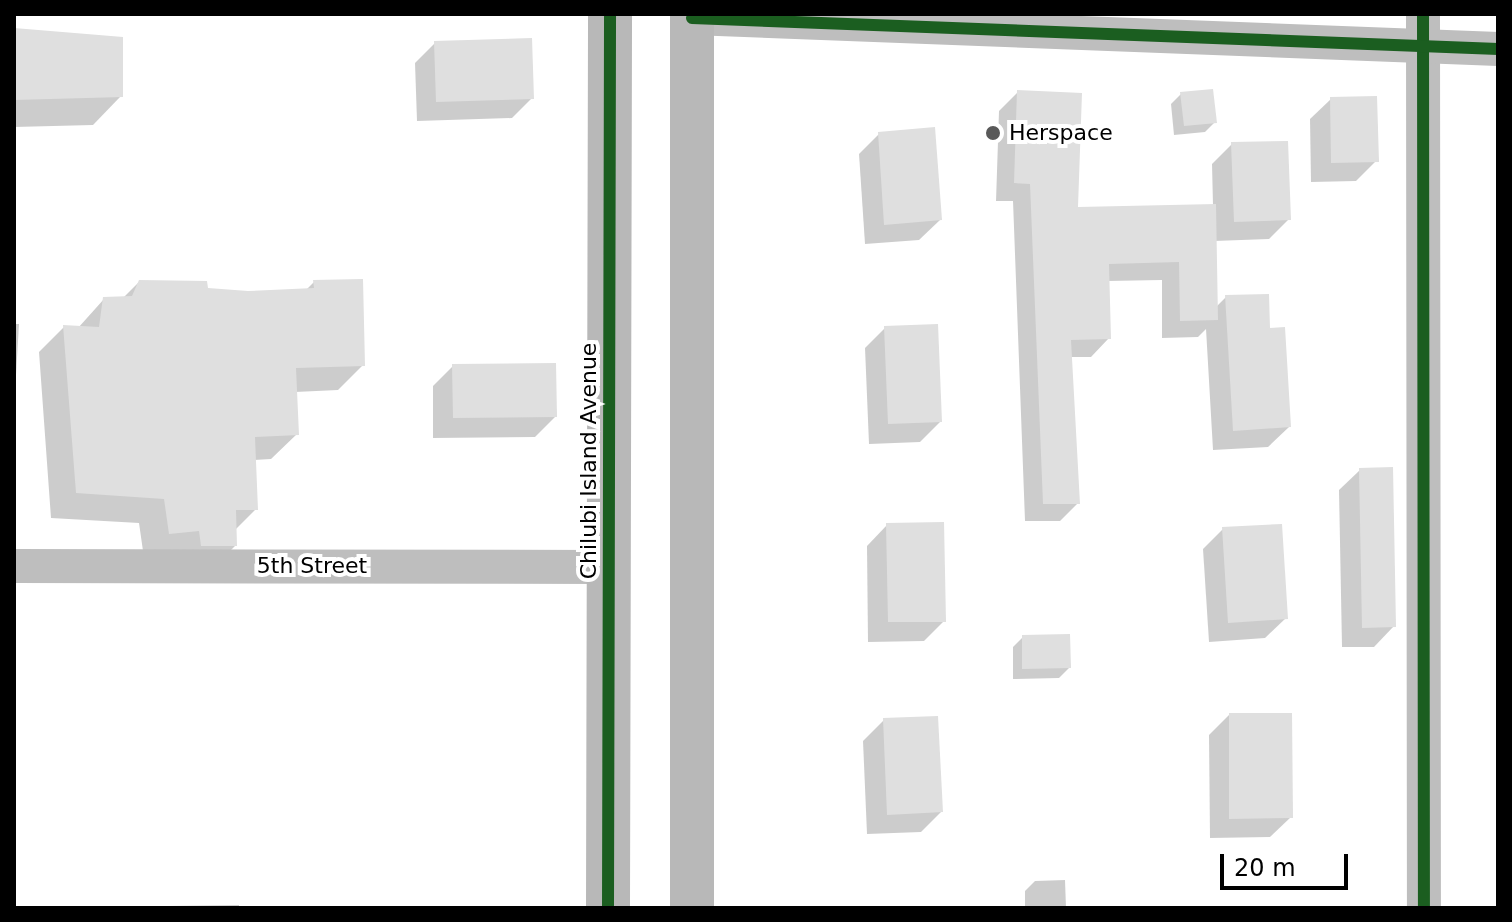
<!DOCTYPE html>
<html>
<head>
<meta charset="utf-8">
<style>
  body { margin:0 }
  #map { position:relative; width:1512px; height:922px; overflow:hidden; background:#fff; font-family:"DejaVu Sans",sans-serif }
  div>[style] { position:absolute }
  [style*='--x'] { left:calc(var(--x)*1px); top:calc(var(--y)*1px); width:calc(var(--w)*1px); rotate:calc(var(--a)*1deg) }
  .shadow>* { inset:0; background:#0003 }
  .building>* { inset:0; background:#dfdfdf }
  .street>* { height:34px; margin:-17px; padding:0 17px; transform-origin:17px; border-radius:17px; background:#bebebe }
  .secondary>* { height:44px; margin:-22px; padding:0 22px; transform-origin:22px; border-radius:22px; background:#b8b8b8 }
  .cycleway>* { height:12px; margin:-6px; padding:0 6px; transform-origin:6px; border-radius:6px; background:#1b5e20 }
  .dots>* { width:22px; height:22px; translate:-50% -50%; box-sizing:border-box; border:4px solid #fff; border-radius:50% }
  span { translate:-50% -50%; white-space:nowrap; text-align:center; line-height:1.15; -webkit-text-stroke:8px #fff; paint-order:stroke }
  .poi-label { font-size:22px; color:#000 }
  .left { translate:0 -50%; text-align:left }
  .street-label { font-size:22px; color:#000 }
  .frame { position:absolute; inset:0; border:16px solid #000; pointer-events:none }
  .scale { position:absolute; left:1220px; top:854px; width:128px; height:36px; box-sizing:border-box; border:4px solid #000; border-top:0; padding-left:10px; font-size:24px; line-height:28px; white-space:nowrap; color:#000; -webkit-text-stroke:6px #fff; paint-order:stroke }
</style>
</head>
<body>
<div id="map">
  <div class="shadow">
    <div style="clip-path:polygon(14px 30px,121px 96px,93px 125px,14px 127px)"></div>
    <div style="clip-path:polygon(435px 43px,532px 98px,512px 118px,417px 121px,415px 63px)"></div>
    <div style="clip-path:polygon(1018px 92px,1076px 209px,1213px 206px,1212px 164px,1232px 144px,1289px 219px,1269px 239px,1214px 241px,1216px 307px,1226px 297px,1268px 330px,1289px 427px,1268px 447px,1213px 450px,1206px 329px,1198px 337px,1162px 338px,1162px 280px,1107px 281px,1109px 338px,1091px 357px,1070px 357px,1078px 503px,1060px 521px,1025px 521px,1013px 201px,996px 201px,999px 111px)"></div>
    <div style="clip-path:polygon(1181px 94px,1215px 122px,1205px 132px,1174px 135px,1171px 104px)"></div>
    <div style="clip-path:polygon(1331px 99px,1376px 161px,1356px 181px,1311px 182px,1310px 119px)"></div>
    <div style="clip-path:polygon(879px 134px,940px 220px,919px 240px,865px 244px,859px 154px)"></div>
    <div style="clip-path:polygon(139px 282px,248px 293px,306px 290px,314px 282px,363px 365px,338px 390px,295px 392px,297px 434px,271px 459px,254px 460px,256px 509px,235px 530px,235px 546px,210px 571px,144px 558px,139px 523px,51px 518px,39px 352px,64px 327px,78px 328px,104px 299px,122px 299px)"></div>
    <div style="clip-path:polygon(14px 324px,19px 324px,14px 409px)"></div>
    <div style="clip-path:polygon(885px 328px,940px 422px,920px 442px,869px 444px,865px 348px)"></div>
    <div style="clip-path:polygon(453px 366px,555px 417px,535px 437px,433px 438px,433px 386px)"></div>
    <div style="clip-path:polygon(1360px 470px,1394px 626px,1374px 647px,1342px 647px,1339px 490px)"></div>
    <div style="clip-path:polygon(887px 525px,944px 621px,924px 641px,868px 642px,867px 546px)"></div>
    <div style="clip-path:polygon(1223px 529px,1286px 618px,1265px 638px,1209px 642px,1203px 549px)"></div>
    <div style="clip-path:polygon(1023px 637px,1069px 668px,1059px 678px,1013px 679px,1013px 647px)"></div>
    <div style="clip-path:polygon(1229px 715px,1291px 817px,1270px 837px,1210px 838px,1209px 735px)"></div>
    <div style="clip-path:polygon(884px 720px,941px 812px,921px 832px,867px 834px,863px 741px)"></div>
    <div style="clip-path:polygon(1065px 880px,1066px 908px,1025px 908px,1025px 891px,1035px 881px)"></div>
    <div style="clip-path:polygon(239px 905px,239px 908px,165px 908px,167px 906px)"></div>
  </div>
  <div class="building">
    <div style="clip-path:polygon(14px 28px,123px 37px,123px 97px,14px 100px)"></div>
    <div style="clip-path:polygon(532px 38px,534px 99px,436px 102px,434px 41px)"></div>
    <div style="clip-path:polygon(1213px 89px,1217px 123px,1184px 126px,1180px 92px)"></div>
    <div style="clip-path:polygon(1017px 90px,1082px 93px,1078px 207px,1216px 204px,1218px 320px,1180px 321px,1179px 262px,1109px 264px,1111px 339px,1071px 340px,1080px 504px,1043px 504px,1030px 184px,1014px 183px)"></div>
    <div style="clip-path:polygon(1377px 96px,1379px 162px,1331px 163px,1330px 97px)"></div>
    <div style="clip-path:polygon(935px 127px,942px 220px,884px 225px,878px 132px)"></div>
    <div style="clip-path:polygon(1288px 141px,1291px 220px,1234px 222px,1231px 142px)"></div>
    <div style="clip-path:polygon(363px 279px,365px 366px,296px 368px,299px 435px,255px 437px,258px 510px,236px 510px,237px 546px,201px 546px,199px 531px,169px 534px,164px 499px,76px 493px,63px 325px,99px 327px,103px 297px,132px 296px,139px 280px,207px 281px,208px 288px,248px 291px,314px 288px,313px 280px)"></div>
    <div style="clip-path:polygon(1269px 294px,1270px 328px,1285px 327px,1291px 427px,1233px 431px,1225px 295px)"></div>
    <div style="clip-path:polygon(938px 324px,942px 422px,888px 424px,884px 326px)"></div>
    <div style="clip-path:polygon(556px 363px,557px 417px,453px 418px,452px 364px)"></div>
    <div style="clip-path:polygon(1393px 467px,1396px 627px,1362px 628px,1359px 468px)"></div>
    <div style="clip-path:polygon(944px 522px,946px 622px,888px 622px,886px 523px)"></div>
    <div style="clip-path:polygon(1282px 524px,1288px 619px,1228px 623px,1222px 527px)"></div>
    <div style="clip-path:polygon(1070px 634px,1071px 668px,1022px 669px,1022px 635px)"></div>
    <div style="clip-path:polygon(1229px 713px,1292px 713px,1293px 818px,1229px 819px)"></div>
    <div style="clip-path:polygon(938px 716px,943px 812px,887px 815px,883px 718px)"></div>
  </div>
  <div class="street">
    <div style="--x:1423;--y:14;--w:894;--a:89.94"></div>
    <div style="--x:692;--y:18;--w:807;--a:2.2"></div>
    <div style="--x:14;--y:566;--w:595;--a:0.1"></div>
  </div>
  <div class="secondary">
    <div style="--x:692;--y:14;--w:894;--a:90"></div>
    <div style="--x:608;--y:908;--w:894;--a:-89.87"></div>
  </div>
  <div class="cycleway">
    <div style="--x:1423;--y:14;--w:894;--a:89.94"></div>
    <div style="--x:692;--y:18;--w:807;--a:2.2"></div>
    <div style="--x:608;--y:908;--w:894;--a:-89.87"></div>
  </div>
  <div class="dots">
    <div style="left:993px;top:133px;background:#595959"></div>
  </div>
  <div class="poi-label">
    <span class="left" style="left:1009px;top:133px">Herspace</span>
  </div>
  <div class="street-label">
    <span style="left:589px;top:461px;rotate:-90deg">Chilubi Island Avenue</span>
    <span style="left:312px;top:566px">5th Street</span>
  </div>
  <div class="frame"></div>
  <div class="scale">20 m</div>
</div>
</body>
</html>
